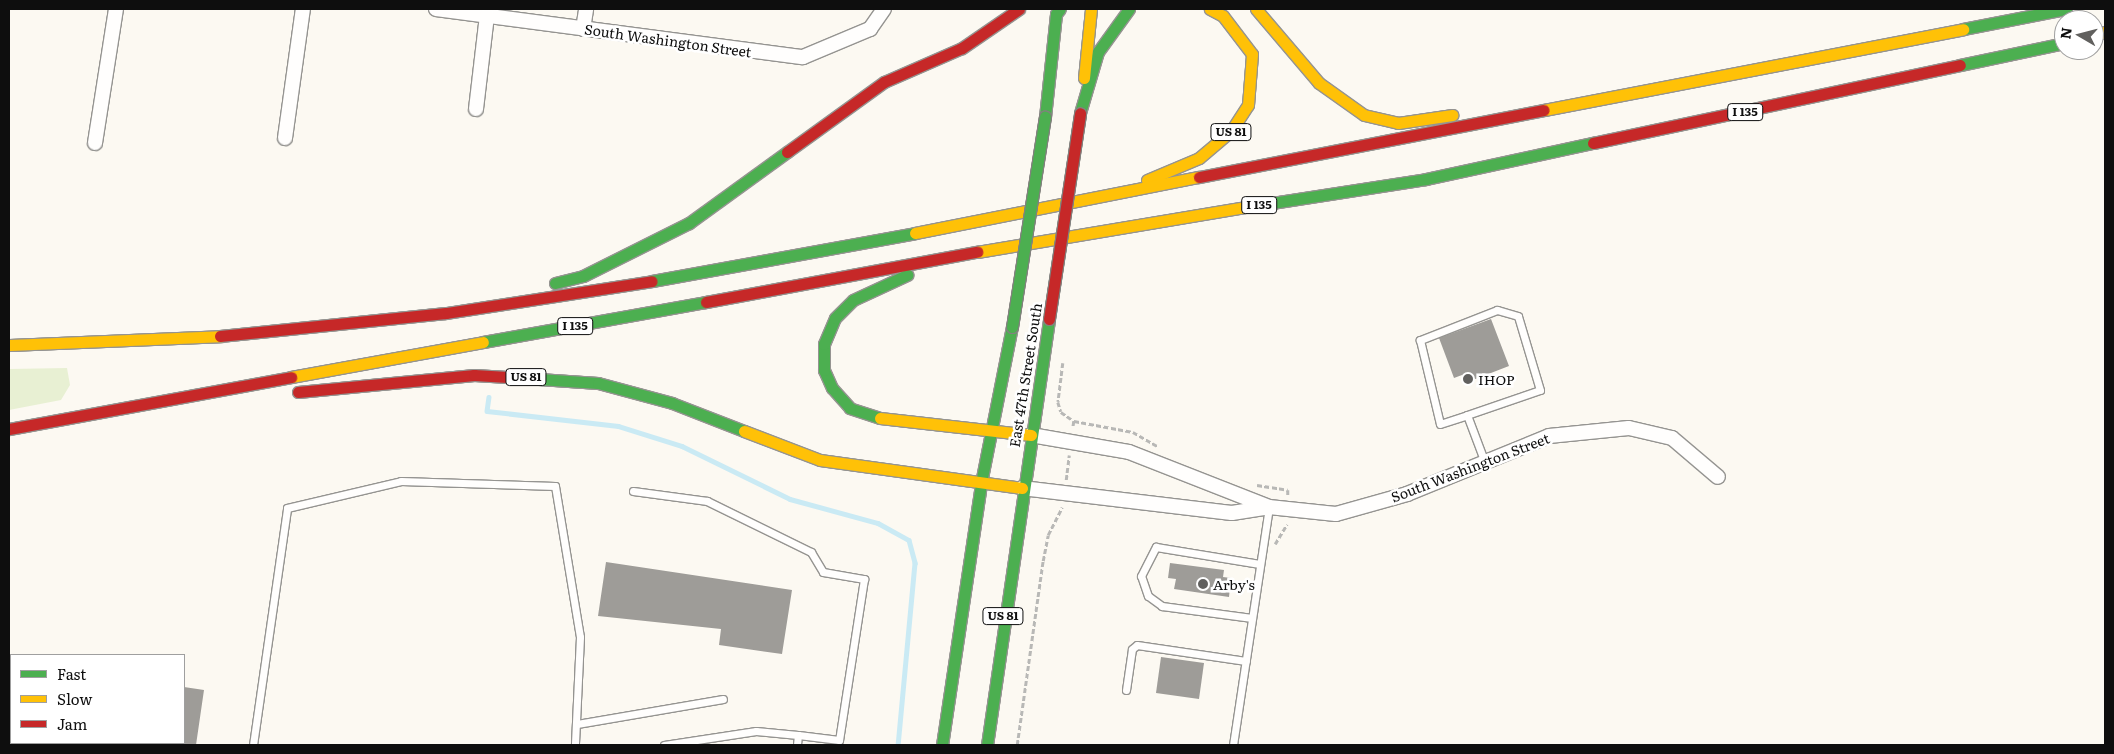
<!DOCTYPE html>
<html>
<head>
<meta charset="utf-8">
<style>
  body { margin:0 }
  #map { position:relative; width:2114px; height:754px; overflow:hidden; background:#fcf9f2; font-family:Literata,serif }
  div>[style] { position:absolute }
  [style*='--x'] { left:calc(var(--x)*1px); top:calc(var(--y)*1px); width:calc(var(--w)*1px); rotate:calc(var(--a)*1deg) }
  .green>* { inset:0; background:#e8f0d3 }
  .stream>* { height:4.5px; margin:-2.25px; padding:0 2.25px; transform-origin:2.25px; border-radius:2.25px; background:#caeaf4 }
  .building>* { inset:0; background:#9e9c98 }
  .path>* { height:2.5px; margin-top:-1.25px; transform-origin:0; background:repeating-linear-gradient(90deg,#b8b8b6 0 5px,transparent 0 7.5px) }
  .roads { filter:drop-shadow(1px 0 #959491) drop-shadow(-1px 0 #959491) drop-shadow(0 1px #959491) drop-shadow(0 -1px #959491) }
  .lane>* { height:7px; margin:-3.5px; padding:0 3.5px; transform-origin:3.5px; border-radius:3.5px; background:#fffefd }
  .street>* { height:14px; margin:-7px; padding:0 7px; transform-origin:7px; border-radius:7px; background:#fffefd }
  .fast>* { height:11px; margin:-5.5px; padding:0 5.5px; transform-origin:5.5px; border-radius:5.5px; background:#4caf50 }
  .slow>* { height:11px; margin:-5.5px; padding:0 5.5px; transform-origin:5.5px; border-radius:5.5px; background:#ffc107 }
  .jam>* { height:11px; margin:-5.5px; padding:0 5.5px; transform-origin:5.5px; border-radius:5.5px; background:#c62828 }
  .bridges { filter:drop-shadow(1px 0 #82817e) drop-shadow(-1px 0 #82817e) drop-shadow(0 1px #82817e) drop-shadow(0 -1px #82817e) }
  .fast-bridge>* { height:11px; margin:-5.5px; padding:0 5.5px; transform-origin:5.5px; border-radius:5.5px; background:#4caf50 }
  .jam-bridge>* { height:11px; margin:-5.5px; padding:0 5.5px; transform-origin:5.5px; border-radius:5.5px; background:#c62828 }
  .dots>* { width:14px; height:14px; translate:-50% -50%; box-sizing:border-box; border:2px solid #fff; border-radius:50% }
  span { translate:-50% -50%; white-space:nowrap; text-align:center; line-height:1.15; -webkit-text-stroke:5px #fff; paint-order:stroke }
  .shield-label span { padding:1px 4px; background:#fff; border:1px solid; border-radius:4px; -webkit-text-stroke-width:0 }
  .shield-label { font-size:12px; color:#0e0e0e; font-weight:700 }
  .street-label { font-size:14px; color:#0e0e0e }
  .poi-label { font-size:14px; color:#0e0e0e }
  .left { translate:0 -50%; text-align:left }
  .frame { position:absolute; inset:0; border:10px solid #0e0e0e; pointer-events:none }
  .legend { position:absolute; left:10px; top:654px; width:175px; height:90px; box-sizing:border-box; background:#fff; border:1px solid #9f9f9f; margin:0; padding:6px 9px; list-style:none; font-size:15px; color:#0e0e0e }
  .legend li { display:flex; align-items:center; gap:10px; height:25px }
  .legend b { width:25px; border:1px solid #9f9f9f }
  .north { position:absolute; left:2054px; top:10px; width:50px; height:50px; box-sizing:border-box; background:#fff; border:1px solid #9f9f9f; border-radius:50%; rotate:278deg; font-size:14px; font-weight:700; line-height:20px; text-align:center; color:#0e0e0e }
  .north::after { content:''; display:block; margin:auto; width:18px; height:22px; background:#61605e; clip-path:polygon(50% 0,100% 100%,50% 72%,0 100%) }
</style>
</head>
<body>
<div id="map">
  <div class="green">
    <div style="clip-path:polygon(67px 368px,70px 385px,61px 400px,9px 410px,9px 369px)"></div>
  </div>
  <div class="stream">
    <div style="--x:489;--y:397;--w:14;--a:98"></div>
    <div style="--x:487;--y:411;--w:132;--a:6.5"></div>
    <div style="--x:618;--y:426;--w:67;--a:17.4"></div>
    <div style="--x:682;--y:446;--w:120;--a:26.1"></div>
    <div style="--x:790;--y:499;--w:91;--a:15.3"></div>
    <div style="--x:878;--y:523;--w:35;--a:29"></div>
    <div style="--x:909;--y:540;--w:24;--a:75"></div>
    <div style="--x:915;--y:563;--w:183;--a:95.3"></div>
  </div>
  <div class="building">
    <div style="clip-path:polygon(1491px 319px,1509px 366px,1465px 383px,1462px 375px,1454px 378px,1439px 338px)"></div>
    <div style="clip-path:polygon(606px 562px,792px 590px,782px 654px,719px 645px,721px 629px,598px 616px)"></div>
    <div style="clip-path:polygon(1170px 563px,1224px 570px,1223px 577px,1231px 578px,1229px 597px,1174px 589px,1176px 579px,1168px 578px)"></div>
    <div style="clip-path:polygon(1161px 657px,1204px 663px,1199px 699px,1156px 693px)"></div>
    <div style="clip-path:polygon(184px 687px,204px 690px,196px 745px,141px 745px,184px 743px)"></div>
  </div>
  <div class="path">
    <div style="--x:1063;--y:363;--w:39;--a:97"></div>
    <div style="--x:1058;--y:402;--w:10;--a:73"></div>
    <div style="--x:1061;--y:412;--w:16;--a:35"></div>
    <div style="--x:1074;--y:421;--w:7;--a:98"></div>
    <div style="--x:1074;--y:421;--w:60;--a:10.6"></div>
    <div style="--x:1133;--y:432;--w:28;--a:30"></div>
    <div style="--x:1066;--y:480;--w:25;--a:-83"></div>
    <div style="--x:1257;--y:485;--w:31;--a:9"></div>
    <div style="--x:1288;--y:490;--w:6;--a:90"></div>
    <div style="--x:1275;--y:544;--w:23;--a:-59"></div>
    <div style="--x:1017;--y:745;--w:186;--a:-82"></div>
    <div style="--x:1043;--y:561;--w:26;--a:-79"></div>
    <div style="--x:1048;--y:535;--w:31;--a:-63"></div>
  </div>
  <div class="roads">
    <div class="lane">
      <div style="--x:1467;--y:415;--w:77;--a:-18.9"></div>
      <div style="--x:1540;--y:390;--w:77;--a:-106.6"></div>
      <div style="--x:1518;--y:316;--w:22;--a:-164"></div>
      <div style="--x:1497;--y:310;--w:83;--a:158.7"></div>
      <div style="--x:1420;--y:340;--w:86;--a:76.6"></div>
      <div style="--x:1440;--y:424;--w:28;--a:-18"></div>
      <div style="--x:1467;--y:415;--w:48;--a:69.3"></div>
      <div style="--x:633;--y:491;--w:75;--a:7.7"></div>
      <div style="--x:707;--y:501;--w:116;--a:26.1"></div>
      <div style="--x:811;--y:552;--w:23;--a:59"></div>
      <div style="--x:823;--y:572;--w:42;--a:9.7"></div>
      <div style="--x:864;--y:579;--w:163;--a:98.8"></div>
      <div style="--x:839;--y:740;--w:41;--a:-173"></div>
      <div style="--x:798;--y:735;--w:10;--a:96"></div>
      <div style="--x:1252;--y:618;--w:91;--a:-172.4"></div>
      <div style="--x:1162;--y:606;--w:17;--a:-144"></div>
      <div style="--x:1148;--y:596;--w:21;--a:-109"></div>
      <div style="--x:1141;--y:576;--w:33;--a:-63"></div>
      <div style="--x:1156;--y:547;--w:105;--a:9.3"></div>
      <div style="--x:1126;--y:690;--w:41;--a:-81.7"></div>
      <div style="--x:1132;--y:649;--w:6;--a:-39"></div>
      <div style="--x:1137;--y:645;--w:110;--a:8.4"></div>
      <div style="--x:577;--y:724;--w:148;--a:-9.7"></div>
      <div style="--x:253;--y:745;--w:239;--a:-81.8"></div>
      <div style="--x:287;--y:508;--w:117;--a:-13.3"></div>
      <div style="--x:401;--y:481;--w:154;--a:1.9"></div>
      <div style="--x:555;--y:486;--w:153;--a:80.6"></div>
      <div style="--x:580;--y:637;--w:108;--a:92.7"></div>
      <div style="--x:664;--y:745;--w:93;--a:-8.7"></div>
      <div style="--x:756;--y:731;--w:42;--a:5.4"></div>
      <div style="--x:1233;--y:745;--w:241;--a:-81.4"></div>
    </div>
    <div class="street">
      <div style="--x:436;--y:9;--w:370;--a:7.5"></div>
      <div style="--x:803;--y:57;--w:73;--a:-22.7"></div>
      <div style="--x:870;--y:29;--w:24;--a:-55"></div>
      <div style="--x:583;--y:29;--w:20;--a:-81"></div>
      <div style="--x:476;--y:109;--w:94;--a:-83.3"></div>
      <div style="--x:285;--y:138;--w:130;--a:-82.1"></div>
      <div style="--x:95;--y:143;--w:136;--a:-81.1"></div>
      <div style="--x:1031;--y:435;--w:99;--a:9.8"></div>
      <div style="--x:1129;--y:452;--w:150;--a:21.4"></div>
      <div style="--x:1022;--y:488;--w:211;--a:6.8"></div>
      <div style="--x:1232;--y:513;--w:37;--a:-9"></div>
      <div style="--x:1269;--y:507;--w:67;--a:6"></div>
      <div style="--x:1336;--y:514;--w:74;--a:-15.7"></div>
      <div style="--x:1407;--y:494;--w:153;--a:-22.2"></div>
      <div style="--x:1549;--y:436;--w:80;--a:-5.7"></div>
      <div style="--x:1629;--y:428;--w:44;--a:13.1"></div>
      <div style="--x:1672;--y:438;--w:60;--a:40.3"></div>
    </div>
    <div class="fast">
      <div style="--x:1056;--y:14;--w:6;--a:-51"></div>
      <div style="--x:1963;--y:29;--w:105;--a:-11"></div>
      <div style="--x:1960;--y:65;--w:106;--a:-11.9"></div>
      <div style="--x:1080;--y:113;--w:64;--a:-73.6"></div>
      <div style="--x:1098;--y:52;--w:53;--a:-54.2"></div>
      <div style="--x:1045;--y:117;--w:104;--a:-83.9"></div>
      <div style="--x:1246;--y:207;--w:182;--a:-8.8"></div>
      <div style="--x:1426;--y:179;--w:171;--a:-12.2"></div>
      <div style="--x:652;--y:281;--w:267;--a:-10.3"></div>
      <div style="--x:555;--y:283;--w:29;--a:-14"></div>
      <div style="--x:583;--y:276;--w:119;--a:-26.6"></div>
      <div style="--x:689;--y:223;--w:121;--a:-35.9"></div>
      <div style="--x:483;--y:342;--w:227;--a:-10.2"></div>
      <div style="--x:524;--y:378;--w:74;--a:3.9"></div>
      <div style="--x:598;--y:383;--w:77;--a:15.1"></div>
      <div style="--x:672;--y:403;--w:77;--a:21.3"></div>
      <div style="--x:880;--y:418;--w:32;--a:-162"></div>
      <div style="--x:850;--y:408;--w:27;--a:-132"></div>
      <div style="--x:832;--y:388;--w:20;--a:-114"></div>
      <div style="--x:824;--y:370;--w:26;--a:-90"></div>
      <div style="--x:824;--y:344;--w:28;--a:-67"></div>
      <div style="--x:835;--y:318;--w:25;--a:-45"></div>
      <div style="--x:853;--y:300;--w:60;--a:-24.8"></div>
      <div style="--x:942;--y:745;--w:265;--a:-81.5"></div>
      <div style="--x:981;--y:483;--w:159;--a:-78.8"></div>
      <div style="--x:987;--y:745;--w:430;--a:-81.7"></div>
    </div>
    <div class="slow">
      <div style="--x:1256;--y:9;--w:97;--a:49.6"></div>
      <div style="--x:1319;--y:83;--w:55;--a:35.4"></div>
      <div style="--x:1364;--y:115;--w:35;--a:13"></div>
      <div style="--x:1398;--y:123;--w:55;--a:-8.4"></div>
      <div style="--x:2094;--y:35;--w:11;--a:-15"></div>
      <div style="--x:1084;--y:78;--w:69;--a:-84.2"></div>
      <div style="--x:1544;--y:110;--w:427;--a:-10.9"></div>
      <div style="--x:1147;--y:180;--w:56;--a:-22.9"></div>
      <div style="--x:1199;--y:158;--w:42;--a:-40.2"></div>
      <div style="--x:1231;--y:131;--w:31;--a:-57"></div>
      <div style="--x:1248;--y:105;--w:51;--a:-85.5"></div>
      <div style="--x:1252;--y:54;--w:48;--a:-127.3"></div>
      <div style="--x:1223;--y:16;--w:15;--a:-152"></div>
      <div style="--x:915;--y:233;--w:289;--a:-11.2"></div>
      <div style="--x:977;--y:252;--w:273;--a:-9.5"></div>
      <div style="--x:9;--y:345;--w:211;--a:-2.4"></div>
      <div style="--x:291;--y:377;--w:195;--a:-10.3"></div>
      <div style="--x:880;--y:418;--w:152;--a:6.4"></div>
      <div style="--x:744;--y:431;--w:81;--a:20.9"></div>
      <div style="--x:820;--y:460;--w:204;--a:7.9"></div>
    </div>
    <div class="jam">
      <div style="--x:1593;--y:143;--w:375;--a:-12"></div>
      <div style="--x:787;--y:152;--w:120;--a:-35.8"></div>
      <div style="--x:884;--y:82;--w:85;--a:-23.6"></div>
      <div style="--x:962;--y:48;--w:69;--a:-34.4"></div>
      <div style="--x:1199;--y:177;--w:351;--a:-11"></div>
      <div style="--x:706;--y:302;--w:276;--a:-10.5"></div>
      <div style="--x:220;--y:336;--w:227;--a:-5.8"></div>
      <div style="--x:446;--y:313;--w:208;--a:-8.8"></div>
      <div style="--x:298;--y:392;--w:177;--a:-5.5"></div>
      <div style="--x:474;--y:375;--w:50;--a:3.4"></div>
      <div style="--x:9;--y:429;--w:287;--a:-10.4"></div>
    </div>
  </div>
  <div class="bridges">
    <div class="fast-bridge">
      <div style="--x:1012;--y:327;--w:213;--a:-81.1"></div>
    </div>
    <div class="jam-bridge">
      <div style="--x:1049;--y:319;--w:208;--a:-81.4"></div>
    </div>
  </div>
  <div class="dots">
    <div style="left:1468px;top:379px;background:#61605e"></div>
    <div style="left:1203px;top:584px;background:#61605e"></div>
  </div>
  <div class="shield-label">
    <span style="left:1745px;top:112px">I 135</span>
    <span style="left:1231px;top:132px">US 81</span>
    <span style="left:1259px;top:205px">I 135</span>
    <span style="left:575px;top:326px">I 135</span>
    <span style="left:526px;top:377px">US 81</span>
    <span style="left:1003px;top:616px">US 81</span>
  </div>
  <div class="street-label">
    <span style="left:668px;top:40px;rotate:8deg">South Washington Street</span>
    <span style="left:1025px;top:375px;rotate:-81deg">East 47th Street South</span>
    <span style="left:1470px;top:467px;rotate:-21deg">South Washington Street</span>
  </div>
  <div class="poi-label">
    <span class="left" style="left:1478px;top:379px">IHOP</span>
    <span class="left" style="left:1213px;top:584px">Arby's</span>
  </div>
  <div class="frame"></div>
  <ul class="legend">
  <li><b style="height:6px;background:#4caf50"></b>Fast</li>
  <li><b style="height:6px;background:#ffc107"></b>Slow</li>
  <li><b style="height:6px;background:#c62828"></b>Jam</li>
  </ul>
  <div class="north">N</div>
</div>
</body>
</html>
